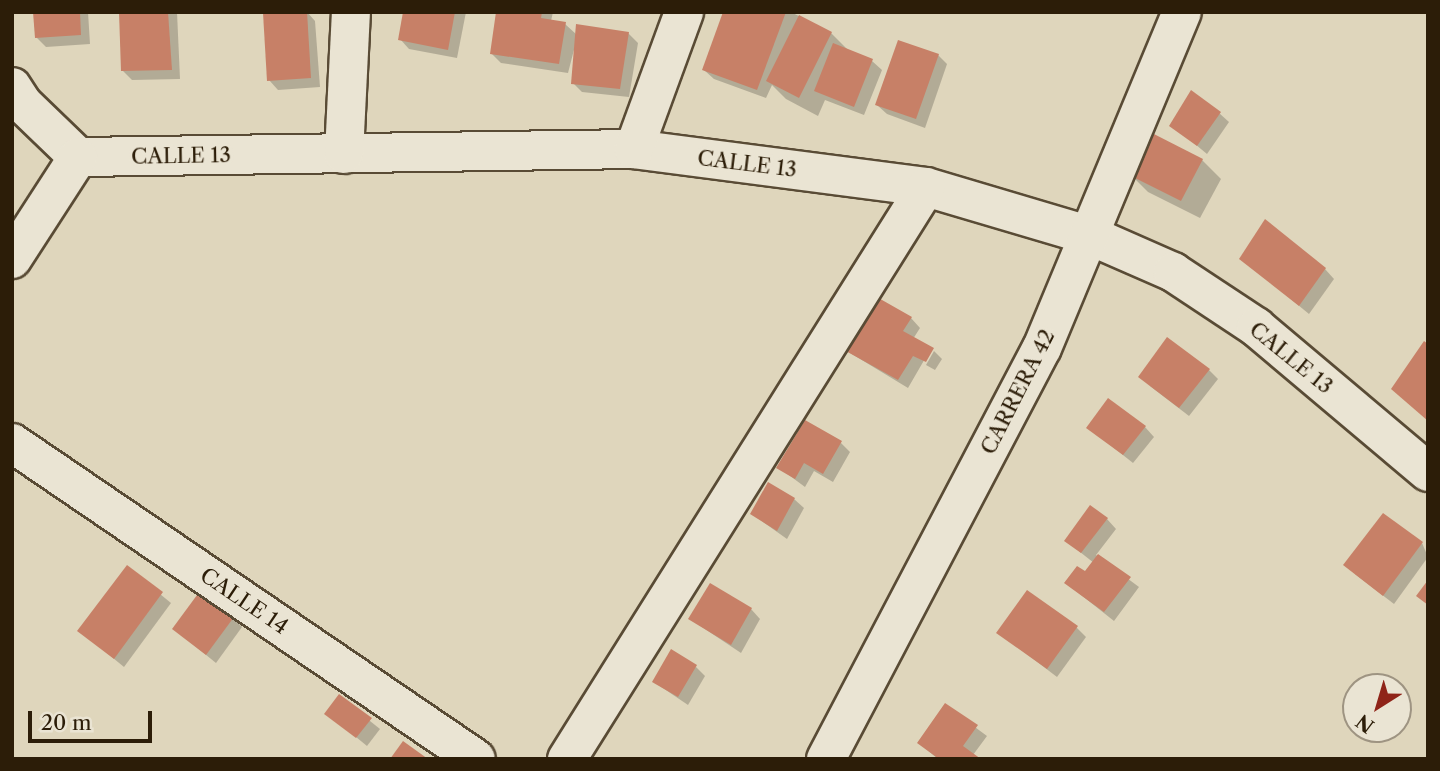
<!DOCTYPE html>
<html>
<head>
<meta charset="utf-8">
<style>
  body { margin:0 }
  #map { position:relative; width:1440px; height:771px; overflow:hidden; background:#dfd6bc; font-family:"Libre Caslon Text",serif }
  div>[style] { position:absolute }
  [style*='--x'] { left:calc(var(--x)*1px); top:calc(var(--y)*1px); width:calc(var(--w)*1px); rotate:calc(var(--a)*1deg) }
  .shadow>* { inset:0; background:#0003 }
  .building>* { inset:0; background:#c78067 }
  .roads { filter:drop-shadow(2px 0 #594b35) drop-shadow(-2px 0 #594b35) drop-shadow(0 2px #594b35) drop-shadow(0 -2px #594b35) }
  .street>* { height:38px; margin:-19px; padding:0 19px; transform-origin:19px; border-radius:19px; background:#eae4d3 }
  span { translate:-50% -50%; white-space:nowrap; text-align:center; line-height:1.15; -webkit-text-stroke:6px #eae4d3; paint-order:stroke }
  .street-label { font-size:21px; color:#2c1d08 }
  .frame { position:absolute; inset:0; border:14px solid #2c1d08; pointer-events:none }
  .north { position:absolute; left:1342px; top:673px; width:70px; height:70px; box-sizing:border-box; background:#eae4d3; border:2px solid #9e9482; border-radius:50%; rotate:217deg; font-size:19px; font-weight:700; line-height:28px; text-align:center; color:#2c1d08 }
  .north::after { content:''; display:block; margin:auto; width:24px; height:32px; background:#8f2418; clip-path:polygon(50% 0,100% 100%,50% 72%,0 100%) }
  .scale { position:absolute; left:28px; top:711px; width:124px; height:32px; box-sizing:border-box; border:4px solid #2c1d08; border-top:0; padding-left:9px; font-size:21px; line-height:24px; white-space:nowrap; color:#2c1d08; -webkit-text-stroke:5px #eae4d3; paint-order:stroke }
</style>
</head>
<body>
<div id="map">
  <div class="shadow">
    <div style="clip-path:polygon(34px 12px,88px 12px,90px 44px,46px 47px,36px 37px)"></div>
    <div style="clip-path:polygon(121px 12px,177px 12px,180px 79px,132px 80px,123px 71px)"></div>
    <div style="clip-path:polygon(307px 12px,315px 21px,320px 87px,278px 90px,269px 80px)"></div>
    <div style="clip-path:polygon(405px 12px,466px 12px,457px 58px,409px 49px,400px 39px)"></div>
    <div style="clip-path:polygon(498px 12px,553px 12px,551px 21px,565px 24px,577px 35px,628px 33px,638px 43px,629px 97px,582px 92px,573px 83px,576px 42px,568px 73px,501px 63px,492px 54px)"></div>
    <div style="clip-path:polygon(725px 12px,791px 12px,831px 33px,848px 50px,872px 61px,882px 70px,864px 115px,825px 100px,818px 116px,786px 99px,772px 85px,766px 98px,714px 79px,704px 70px)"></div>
    <div style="clip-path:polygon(938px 55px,947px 64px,925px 128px,887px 114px,877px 105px)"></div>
    <div style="clip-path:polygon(1219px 113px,1229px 122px,1207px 154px,1172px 125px)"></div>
    <div style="clip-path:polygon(1202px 160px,1221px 179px,1200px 218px,1148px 192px,1129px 173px)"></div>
    <div style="clip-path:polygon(1241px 258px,1325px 269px,1334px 279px,1309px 314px)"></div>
    <div style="clip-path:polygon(911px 318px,920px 328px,913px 339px,930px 350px,908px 388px,837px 345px)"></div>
    <div style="clip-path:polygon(934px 351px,942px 359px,935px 370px,926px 365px)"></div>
    <div style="clip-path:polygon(1209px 370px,1218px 379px,1189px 416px,1150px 386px)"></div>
    <div style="clip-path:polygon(1145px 427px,1154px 437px,1133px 463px,1089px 428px)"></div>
    <div style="clip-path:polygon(841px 443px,850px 452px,833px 482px,814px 471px,805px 487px,778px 467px)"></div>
    <div style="clip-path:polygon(794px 499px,804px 508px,787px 539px,752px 514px)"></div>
    <div style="clip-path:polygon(1107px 519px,1116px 529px,1096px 555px,1139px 587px,1114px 621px,1066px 583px,1085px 574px,1094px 563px,1066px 541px)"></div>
    <div style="clip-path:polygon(1422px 543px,1428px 557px,1394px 604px,1355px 574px)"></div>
    <div style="clip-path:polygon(127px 567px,171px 603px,124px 667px,80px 631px)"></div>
    <div style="clip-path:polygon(751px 609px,760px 619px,741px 653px,690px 619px)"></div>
    <div style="clip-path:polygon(233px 618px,242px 627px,216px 663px,174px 629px)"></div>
    <div style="clip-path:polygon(1076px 627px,1086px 637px,1057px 677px,998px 632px)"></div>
    <div style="clip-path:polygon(696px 667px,705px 676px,688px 705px,654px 682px)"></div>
    <div style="clip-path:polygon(340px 697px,380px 729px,367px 746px,334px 719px)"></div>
    <div style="clip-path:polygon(945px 705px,987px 736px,973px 755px,978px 759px,938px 759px,919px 743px)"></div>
  </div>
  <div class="building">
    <div style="clip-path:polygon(33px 12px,80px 12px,81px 35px,35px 38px)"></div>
    <div style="clip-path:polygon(119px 12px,168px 12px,172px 70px,121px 71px)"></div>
    <div style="clip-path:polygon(273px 12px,307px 12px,311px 78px,267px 81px,263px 13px)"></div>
    <div style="clip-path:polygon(403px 12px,455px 12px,448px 50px,398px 40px)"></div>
    <div style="clip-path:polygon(496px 12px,542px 12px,541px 18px,566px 22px,559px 64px,490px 54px)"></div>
    <div style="clip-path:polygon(723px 12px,786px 12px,757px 90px,702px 70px)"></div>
    <div style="clip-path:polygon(799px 15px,832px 32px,799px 98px,766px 81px)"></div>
    <div style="clip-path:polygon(576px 24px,629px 32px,620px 89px,571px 84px)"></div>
    <div style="clip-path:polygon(898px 40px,939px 54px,916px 119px,875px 105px)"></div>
    <div style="clip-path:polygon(833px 43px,873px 59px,854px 107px,814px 91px)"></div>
    <div style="clip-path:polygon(1191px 90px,1221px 112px,1197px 146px,1169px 126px)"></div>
    <div style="clip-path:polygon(1148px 131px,1203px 159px,1181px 201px,1127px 174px)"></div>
    <div style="clip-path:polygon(1265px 219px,1326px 268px,1299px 306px,1239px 259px)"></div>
    <div style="clip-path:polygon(875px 296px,912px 317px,903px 331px,934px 348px,926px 362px,913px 356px,898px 380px,835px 345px)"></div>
    <div style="clip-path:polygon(1167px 337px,1210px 369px,1179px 408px,1138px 377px)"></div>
    <div style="clip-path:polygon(1424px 341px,1428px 344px,1428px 421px,1391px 389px)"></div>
    <div style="clip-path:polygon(1108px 398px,1146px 426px,1123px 455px,1086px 428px)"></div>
    <div style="clip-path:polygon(805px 420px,842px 441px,823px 474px,804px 463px,795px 479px,776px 468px)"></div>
    <div style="clip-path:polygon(768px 482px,795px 498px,777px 531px,750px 514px)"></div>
    <div style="clip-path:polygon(1090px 505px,1108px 518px,1081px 553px,1064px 541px)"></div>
    <div style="clip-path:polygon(1383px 513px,1423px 542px,1383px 596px,1343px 565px)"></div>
    <div style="clip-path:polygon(1098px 554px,1131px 577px,1104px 612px,1064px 583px,1077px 566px,1085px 571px)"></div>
    <div style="clip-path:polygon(127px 565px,163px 592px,114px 659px,77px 631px)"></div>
    <div style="clip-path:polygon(1428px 580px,1428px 605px,1416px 596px)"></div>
    <div style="clip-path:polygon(710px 583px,752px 608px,731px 645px,688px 619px)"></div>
    <div style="clip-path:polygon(1027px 590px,1078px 626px,1047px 669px,996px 633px)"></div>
    <div style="clip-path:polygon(200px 591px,234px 617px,206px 655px,172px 629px)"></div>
    <div style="clip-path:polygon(671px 649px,697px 665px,678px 697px,652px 682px)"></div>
    <div style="clip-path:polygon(339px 694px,372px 718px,356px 738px,324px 714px)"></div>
    <div style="clip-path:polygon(945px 703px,978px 725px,963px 746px,981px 759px,939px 759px,917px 743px)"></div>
    <div style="clip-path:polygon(403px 741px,428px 759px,390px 759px)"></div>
  </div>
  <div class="roads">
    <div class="street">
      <div style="--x:12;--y:87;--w:20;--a:57"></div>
      <div style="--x:23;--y:104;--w:76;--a:43.9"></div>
      <div style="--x:78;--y:157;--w:556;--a:-0.82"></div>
      <div style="--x:634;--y:149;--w:294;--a:7.4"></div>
      <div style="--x:926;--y:187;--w:172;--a:16.5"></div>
      <div style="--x:1091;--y:236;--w:90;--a:23.7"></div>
      <div style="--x:1173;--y:272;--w:100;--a:33.5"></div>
      <div style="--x:1256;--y:327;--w:225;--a:40.1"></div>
      <div style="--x:634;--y:149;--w:146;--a:-69.9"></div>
      <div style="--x:344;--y:154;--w:142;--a:-87.2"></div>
      <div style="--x:12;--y:259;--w:121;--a:-57.1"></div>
      <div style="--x:12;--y:443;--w:561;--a:34.26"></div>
      <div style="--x:567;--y:759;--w:675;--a:-57.89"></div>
      <div style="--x:826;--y:759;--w:464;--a:-62.3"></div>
      <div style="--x:1042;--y:348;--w:364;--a:-67.4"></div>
    </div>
  </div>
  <div class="street-label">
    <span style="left:181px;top:156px;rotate:-1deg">CALLE 13</span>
    <span style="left:747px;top:164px;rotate:7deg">CALLE 13</span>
    <span style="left:1291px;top:358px;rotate:39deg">CALLE 13</span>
    <span style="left:1018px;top:392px;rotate:-63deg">CARRERA 42</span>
    <span style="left:244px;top:601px;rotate:34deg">CALLE 14</span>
  </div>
  <div class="frame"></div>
  <div class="north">N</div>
  <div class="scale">20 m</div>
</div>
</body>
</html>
